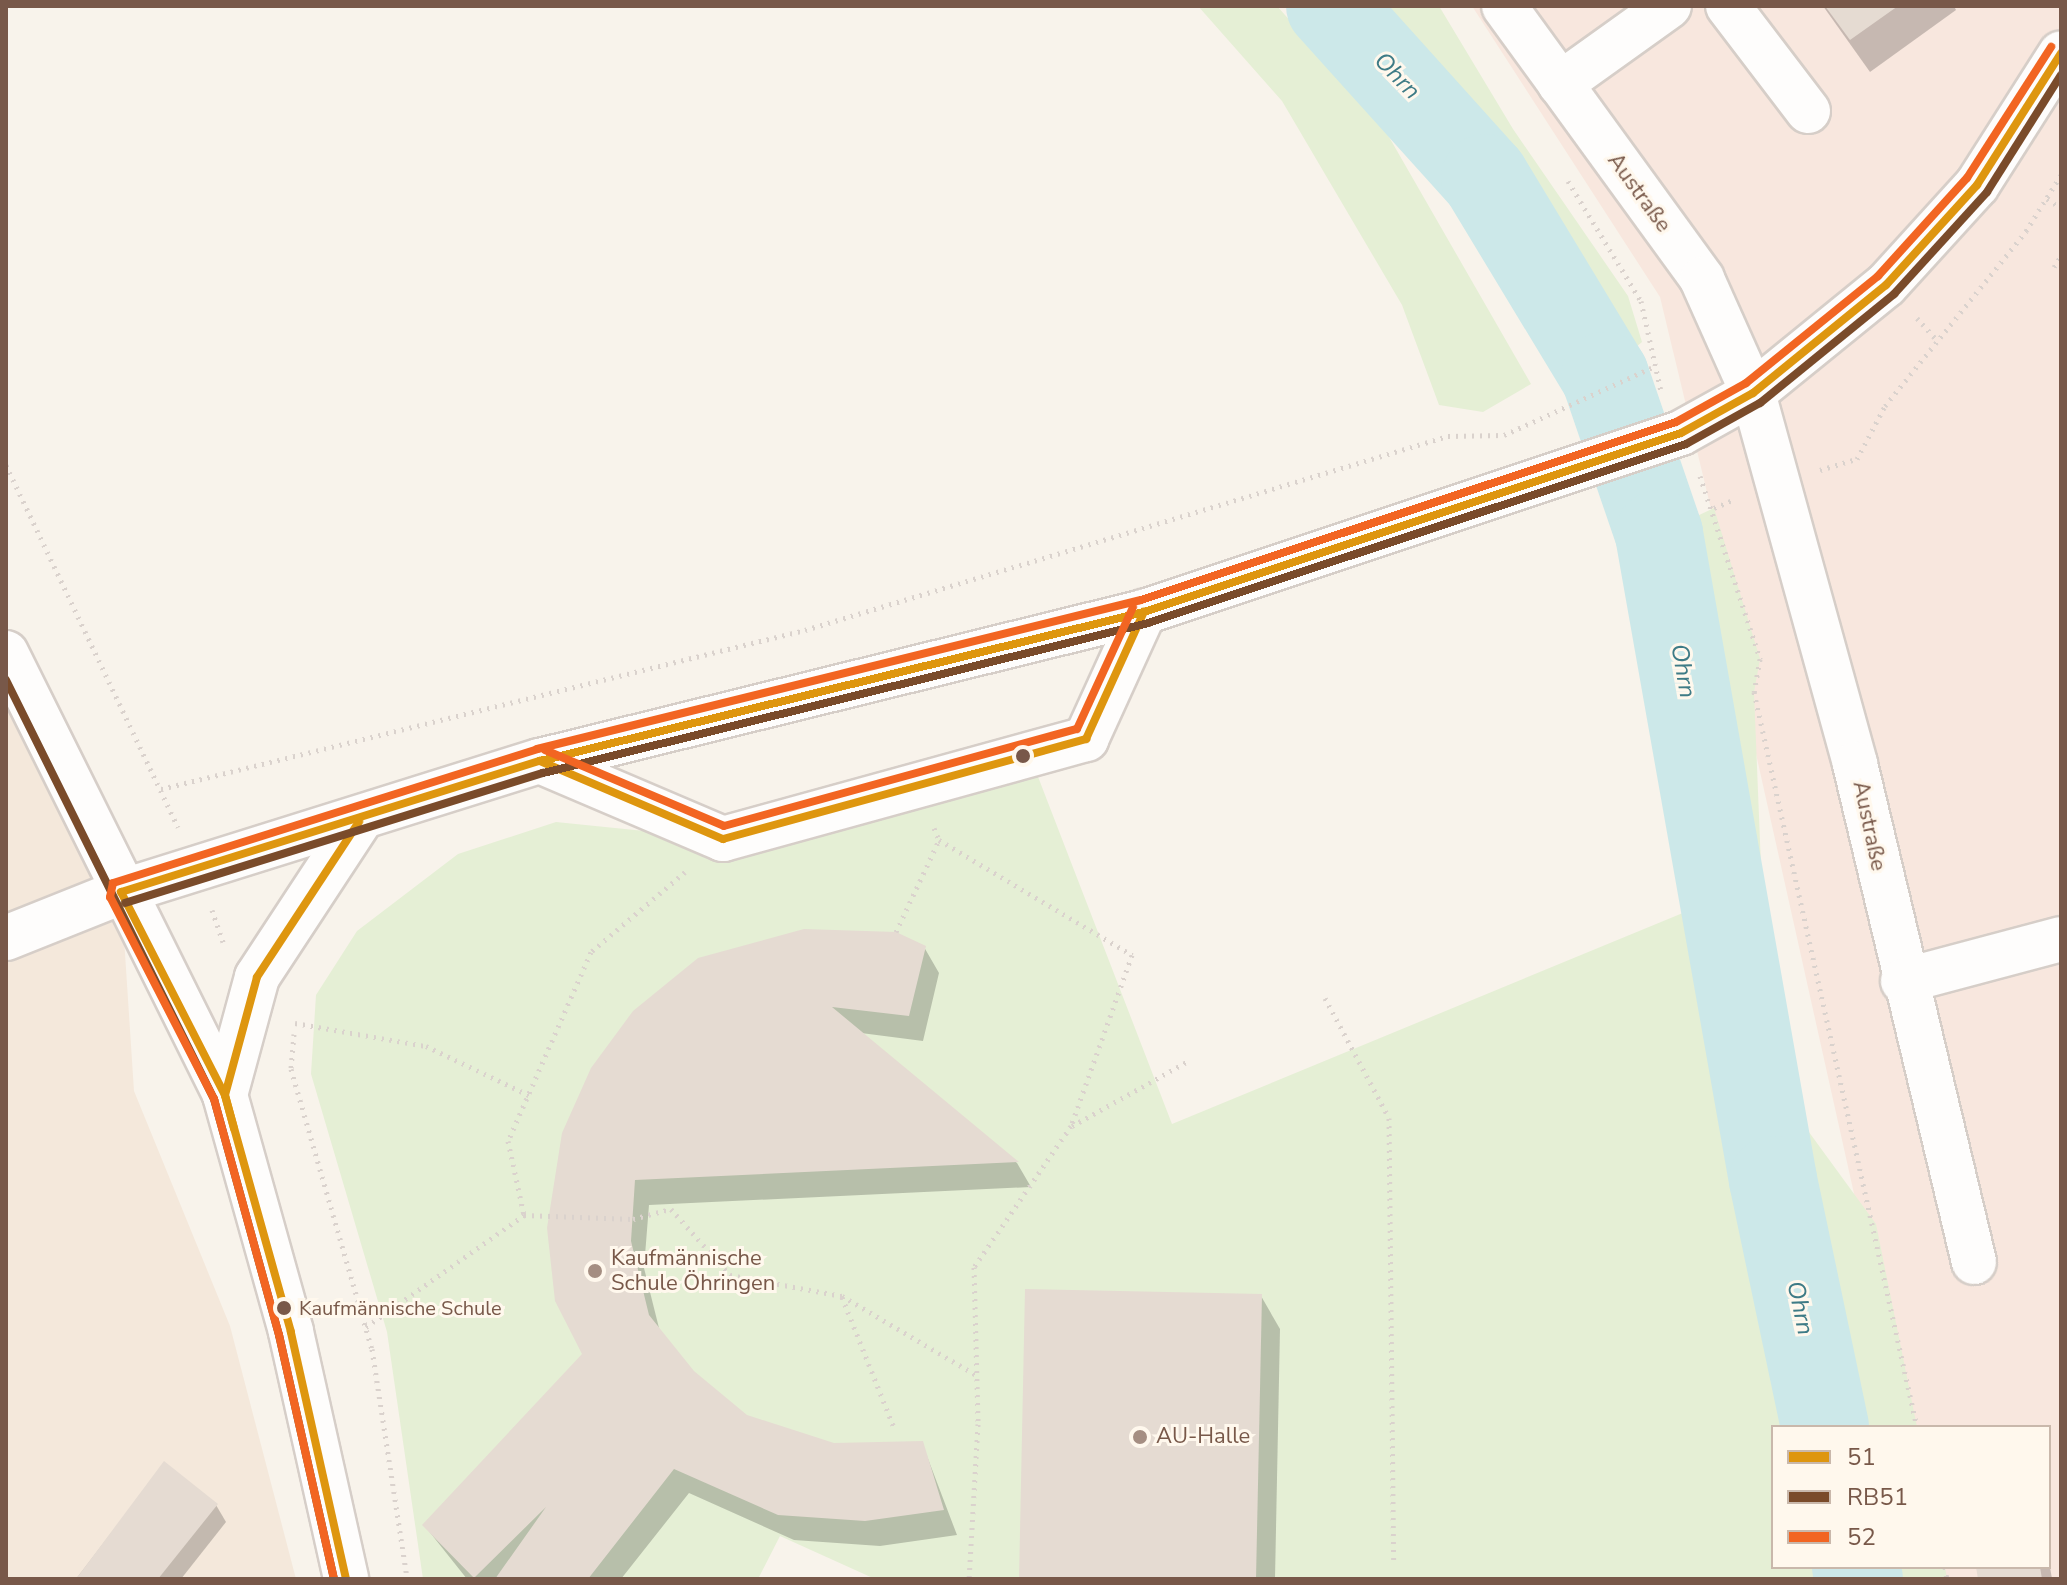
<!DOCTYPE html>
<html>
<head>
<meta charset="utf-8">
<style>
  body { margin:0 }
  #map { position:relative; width:2067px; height:1585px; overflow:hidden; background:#f8f3eb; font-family:"Nunito Sans",sans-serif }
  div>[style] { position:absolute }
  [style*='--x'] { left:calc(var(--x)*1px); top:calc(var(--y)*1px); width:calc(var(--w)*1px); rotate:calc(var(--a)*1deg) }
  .residential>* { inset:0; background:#f4e8db }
  .commercial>* { inset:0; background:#f8e7de }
  .green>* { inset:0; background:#e5efd5 }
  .shadow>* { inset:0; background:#0003 }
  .river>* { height:88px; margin:-44px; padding:0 44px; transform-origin:44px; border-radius:44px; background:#cce8e9 }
  .building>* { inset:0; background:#e5dbd2 }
  .path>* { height:5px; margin-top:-2.5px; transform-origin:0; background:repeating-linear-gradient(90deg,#dad2cd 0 2px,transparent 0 8px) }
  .roads { filter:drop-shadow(2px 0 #d6cec8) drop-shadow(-2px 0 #d6cec8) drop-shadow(0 2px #d6cec8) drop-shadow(0 -2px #d6cec8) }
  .minor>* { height:44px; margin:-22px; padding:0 22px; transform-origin:22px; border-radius:22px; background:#fefdfc }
  .bus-1>* { height:8px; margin:-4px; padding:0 4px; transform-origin:4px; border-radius:4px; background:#de960f }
  .bus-2>* { height:8px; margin:-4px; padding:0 4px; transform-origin:4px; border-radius:4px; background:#7a4b2a }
  .bus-3>* { height:8px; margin:-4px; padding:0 4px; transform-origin:4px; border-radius:4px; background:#f26522 }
  .dots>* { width:22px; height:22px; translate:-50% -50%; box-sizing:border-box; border:4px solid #fff8ed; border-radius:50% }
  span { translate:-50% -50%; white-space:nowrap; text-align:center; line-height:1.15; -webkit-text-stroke:6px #fff8ed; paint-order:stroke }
  .bus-label { font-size:20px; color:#785849 }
  .left { translate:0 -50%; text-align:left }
  .street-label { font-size:22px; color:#785849 }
  .poi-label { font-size:22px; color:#785849 }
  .water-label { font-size:24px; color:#3e7b86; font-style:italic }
  .frame { position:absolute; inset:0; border:8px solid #785849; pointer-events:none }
  .legend { position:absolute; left:1771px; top:1425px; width:280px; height:144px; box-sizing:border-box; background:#fff8ed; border:2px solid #c9b8ab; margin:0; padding:10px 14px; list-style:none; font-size:24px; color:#785849 }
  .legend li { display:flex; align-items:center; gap:16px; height:40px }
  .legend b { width:40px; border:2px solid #c9b8ab }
</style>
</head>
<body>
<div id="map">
  <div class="residential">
    <div style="clip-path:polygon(6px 653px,121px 892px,134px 1091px,230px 1326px,296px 1579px,6px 1579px)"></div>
  </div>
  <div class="commercial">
    <div style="clip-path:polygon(1472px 6px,2061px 6px,2061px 1579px,1936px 1579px,1934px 1567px,2049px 1567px,2049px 1427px,1906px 1427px,1742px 691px,1744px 646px,1660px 297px)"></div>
  </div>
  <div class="green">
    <div style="clip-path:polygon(1198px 6px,1277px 6px,1381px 123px,1531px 384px,1483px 412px,1439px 405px,1402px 305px,1282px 101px)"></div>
    <div style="clip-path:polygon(1378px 6px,1439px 6px,1513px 129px,1628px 296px,1642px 342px,1609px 370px,1504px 179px)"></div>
    <div style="clip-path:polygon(1714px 508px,1760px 659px,1754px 692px,1761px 866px,1806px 1128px,1876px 1224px,1917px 1427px,1773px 1427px,1773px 1567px,1945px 1567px,1947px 1579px,875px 1579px,780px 1536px,758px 1579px,423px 1579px,387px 1332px,311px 1074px,316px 995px,357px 931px,458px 854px,556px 822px,723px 839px,1030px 756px,1172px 1124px,1724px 896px,1659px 534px)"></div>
  </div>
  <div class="shadow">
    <div style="clip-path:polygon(1823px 6px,1954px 6px,1956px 10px,1870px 72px)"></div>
    <div style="clip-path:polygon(924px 947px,939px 973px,923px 1041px,861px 1033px,1017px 1163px,1031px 1187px,649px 1205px,644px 1268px,660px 1332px,693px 1373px,746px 1417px,834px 1445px,922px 1443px,957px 1535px,880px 1546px,794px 1540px,689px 1493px,621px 1579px,467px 1579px,424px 1525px,584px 1354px,564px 1133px)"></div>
    <div style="clip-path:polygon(1261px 1296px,1280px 1329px,1275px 1579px,1021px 1579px)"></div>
    <div style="clip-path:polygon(164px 1464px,216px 1505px,226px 1522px,181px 1579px,76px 1579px)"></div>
    <div style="clip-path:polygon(2049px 1561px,2052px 1579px,1980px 1579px,1978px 1567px)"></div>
  </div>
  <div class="river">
    <div style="--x:1330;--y:6;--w:232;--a:48"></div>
    <div style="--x:1485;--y:178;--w:232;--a:58.8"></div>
    <div style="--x:1605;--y:376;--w:167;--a:71.1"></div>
    <div style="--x:1659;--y:534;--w:656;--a:79.99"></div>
    <div style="--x:1773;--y:1180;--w:252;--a:78.1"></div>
    <div style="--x:1856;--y:1567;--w:12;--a:76"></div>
  </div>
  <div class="building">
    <div style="clip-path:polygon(1825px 6px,1898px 6px,1850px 40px)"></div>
    <div style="clip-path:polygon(804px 929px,896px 932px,926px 946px,909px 1016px,832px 1007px,1019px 1162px,635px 1180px,631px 1241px,649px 1315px,694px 1371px,747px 1415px,834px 1443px,923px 1441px,944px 1510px,865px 1521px,778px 1515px,674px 1469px,588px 1579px,495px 1579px,546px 1507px,474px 1578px,422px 1525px,582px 1354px,555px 1301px,547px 1228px,562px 1133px,591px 1068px,633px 1011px,698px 958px)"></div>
    <div style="clip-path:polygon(1025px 1289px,1262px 1294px,1256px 1579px,1019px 1579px)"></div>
    <div style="clip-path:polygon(164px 1461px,218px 1504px,158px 1579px,76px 1579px)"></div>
    <div style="clip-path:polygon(1976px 1567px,2040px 1567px,2042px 1579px,1978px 1579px)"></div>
  </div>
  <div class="path">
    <div style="--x:1568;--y:181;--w:140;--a:58.7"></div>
    <div style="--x:1641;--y:301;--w:92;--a:77.5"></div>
    <div style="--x:2047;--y:199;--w:17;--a:33"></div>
    <div style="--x:2054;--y:267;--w:13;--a:-58"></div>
    <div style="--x:1917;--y:318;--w:31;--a:48"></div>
    <div style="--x:6;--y:465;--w:401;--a:64.6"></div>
    <div style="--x:1820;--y:470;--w:39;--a:-17"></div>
    <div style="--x:1857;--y:459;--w:60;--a:-62.2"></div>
    <div style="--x:1885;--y:406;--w:225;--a:-51.1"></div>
    <div style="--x:2026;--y:231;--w:66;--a:-58"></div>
    <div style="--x:1700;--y:476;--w:193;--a:71.8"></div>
    <div style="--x:1760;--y:659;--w:34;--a:100"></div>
    <div style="--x:1754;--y:692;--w:753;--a:77.5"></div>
    <div style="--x:1714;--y:508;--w:23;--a:-23"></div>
    <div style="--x:161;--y:789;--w:663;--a:-13.87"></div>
    <div style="--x:805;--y:630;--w:672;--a:-16.79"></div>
    <div style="--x:1448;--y:436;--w:56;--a:-1"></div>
    <div style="--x:1504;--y:435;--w:162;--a:-24.5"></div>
    <div style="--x:934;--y:828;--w:13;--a:67"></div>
    <div style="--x:939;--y:840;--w:225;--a:30.8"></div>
    <div style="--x:1132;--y:955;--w:182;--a:109.6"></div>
    <div style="--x:1071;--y:1126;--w:171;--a:124.5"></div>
    <div style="--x:974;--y:1267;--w:157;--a:88.5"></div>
    <div style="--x:978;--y:1424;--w:155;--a:93.3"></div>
    <div style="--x:685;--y:872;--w:123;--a:139.6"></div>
    <div style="--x:591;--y:952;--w:206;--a:113.7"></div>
    <div style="--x:508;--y:1141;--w:76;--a:77.8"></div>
    <div style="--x:524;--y:1215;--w:109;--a:2.1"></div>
    <div style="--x:633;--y:1219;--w:39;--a:-15"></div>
    <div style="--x:671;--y:1209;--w:89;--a:48.2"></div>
    <div style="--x:730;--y:1275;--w:114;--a:10.6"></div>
    <div style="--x:842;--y:1296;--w:156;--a:30.5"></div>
    <div style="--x:212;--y:910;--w:34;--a:71"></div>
    <div style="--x:896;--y:932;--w:102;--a:-64.9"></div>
    <div style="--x:1325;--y:998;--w:136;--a:61.9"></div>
    <div style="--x:1389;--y:1118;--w:444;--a:89.4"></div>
    <div style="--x:295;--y:1023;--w:133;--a:10"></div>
    <div style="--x:426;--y:1046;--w:116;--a:25.5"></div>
    <div style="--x:294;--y:1034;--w:35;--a:95"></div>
    <div style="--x:291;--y:1069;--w:291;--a:73.9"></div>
    <div style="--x:372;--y:1349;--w:233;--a:81.3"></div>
    <div style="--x:1072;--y:1126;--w:135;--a:-29.2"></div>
    <div style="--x:842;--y:1297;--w:141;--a:68.3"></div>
    <div style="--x:366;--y:1327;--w:194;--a:-35.3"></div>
    <div style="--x:1945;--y:1567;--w:12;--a:81"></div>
  </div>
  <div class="roads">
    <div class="minor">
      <div style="--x:1504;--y:6;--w:337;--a:54"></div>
      <div style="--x:1702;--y:279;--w:125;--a:65.9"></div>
      <div style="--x:1753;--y:393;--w:385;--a:74.6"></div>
      <div style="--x:1855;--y:764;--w:512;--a:76.56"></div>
      <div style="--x:1728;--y:6;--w:132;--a:52.7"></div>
      <div style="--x:1560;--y:84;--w:134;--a:-35.6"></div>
      <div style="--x:6;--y:653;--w:493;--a:63.6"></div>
      <div style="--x:225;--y:1095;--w:246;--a:74.4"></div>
      <div style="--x:291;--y:1332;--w:253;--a:77.4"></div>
      <div style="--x:540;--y:761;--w:199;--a:23.1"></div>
      <div style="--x:723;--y:839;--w:377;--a:-15.4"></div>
      <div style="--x:1086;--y:739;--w:140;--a:-65.5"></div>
      <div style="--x:6;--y:938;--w:124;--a:-21.8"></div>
      <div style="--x:121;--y:892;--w:439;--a:-17.4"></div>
      <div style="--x:540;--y:761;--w:622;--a:-13.86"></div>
      <div style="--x:1144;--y:612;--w:566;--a:-18.43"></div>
      <div style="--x:1681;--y:433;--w:82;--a:-29.1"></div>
      <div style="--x:1753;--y:393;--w:171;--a:-39.1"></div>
      <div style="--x:1886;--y:285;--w:135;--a:-47.7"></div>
      <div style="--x:1977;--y:185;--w:156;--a:-57.5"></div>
      <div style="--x:1903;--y:981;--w:163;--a:-14.9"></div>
      <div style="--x:225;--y:1095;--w:122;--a:-74.8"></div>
      <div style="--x:257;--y:977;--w:186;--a:-56.7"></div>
    </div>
  </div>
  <div class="bus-1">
    <div style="--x:540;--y:761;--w:199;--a:23.1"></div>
    <div style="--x:723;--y:839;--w:377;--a:-15.4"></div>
    <div style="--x:1086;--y:739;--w:140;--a:-65.5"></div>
    <div style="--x:121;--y:892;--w:439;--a:-17.4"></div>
    <div style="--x:540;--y:761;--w:622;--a:-13.86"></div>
    <div style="--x:1144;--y:612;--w:566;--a:-18.43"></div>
    <div style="--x:1681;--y:433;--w:82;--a:-29.1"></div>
    <div style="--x:1753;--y:393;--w:171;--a:-39.1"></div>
    <div style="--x:1886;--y:285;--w:135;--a:-47.7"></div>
    <div style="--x:1977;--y:185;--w:156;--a:-57.5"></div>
    <div style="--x:121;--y:892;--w:228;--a:62.9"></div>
    <div style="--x:225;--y:1095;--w:35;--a:75"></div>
    <div style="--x:346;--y:1579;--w:253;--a:-102.6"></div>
    <div style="--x:291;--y:1332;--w:246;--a:-105.6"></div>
    <div style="--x:225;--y:1095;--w:122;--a:-74.8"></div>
    <div style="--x:257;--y:977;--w:186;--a:-56.7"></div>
  </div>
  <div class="bus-2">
    <div style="--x:6;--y:680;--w:468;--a:63.6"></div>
    <div style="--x:214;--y:1099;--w:245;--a:74.6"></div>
    <div style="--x:279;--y:1335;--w:250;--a:77.3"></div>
    <div style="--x:125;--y:903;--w:438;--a:-17.3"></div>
    <div style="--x:543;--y:773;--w:623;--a:-13.92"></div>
    <div style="--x:1148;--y:623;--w:567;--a:-18.4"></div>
    <div style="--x:1686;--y:444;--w:85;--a:-29"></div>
    <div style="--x:1760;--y:403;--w:173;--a:-39.1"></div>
    <div style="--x:1894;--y:294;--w:138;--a:-47.6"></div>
    <div style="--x:1987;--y:192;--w:138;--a:-57.7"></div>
  </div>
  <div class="bus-3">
    <div style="--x:545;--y:750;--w:194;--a:23"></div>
    <div style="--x:724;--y:826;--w:366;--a:-15.4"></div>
    <div style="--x:1077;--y:729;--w:134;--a:-65.3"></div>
    <div style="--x:334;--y:1579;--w:250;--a:-102.7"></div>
    <div style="--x:279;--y:1335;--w:245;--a:-105.4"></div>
    <div style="--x:214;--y:1099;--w:227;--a:-117.2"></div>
    <div style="--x:110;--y:897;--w:14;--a:-78"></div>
    <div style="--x:113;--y:883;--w:445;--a:-17.5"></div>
    <div style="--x:537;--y:749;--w:622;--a:-13.86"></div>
    <div style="--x:1141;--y:600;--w:564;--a:-18.4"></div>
    <div style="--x:1676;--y:422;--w:80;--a:-29.1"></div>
    <div style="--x:1746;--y:383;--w:170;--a:-39"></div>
    <div style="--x:1878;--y:276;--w:132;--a:-47.8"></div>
    <div style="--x:1967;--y:178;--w:156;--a:-57.3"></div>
  </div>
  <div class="dots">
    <div style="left:1023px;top:756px;background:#785849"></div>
    <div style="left:595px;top:1271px;background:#a58e82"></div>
    <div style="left:284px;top:1308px;background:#785849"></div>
    <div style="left:1140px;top:1437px;background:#a58e82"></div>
  </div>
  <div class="bus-label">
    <span class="left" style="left:299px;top:1308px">Kaufmännische Schule</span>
  </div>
  <div class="street-label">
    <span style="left:1639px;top:193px;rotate:54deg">Austraße</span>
    <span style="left:1869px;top:826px;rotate:78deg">Austraße</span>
  </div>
  <div class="poi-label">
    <span class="left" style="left:611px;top:1271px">Kaufmännische<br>Schule Öhringen</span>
    <span class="left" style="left:1156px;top:1437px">AU-Halle</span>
  </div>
  <div class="water-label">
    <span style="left:1397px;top:76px;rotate:46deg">Ohrn</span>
    <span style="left:1683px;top:671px;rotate:80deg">Ohrn</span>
    <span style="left:1800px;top:1308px;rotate:78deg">Ohrn</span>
  </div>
  <div class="frame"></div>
  <ul class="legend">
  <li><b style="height:10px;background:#de960f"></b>51</li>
  <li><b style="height:10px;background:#7a4b2a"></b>RB51</li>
  <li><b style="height:10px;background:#f26522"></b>52</li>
  </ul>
</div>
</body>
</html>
